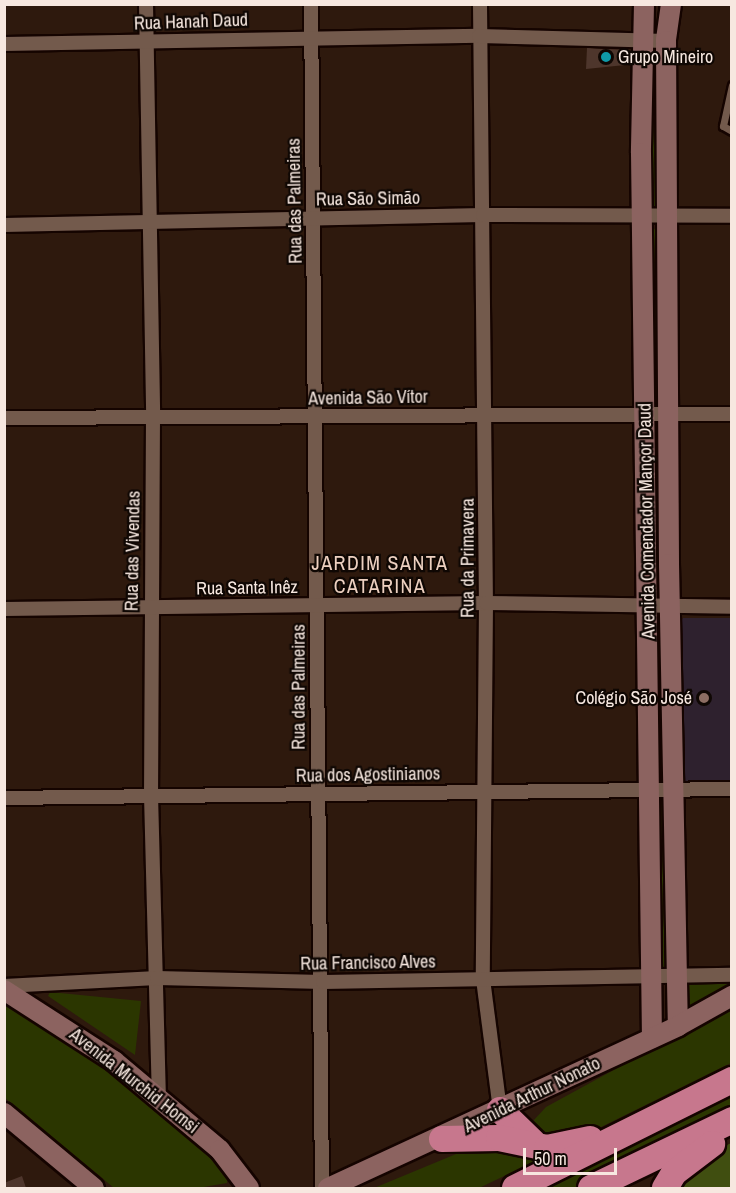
<!DOCTYPE html>
<html>
<head>
<meta charset="utf-8">
<style>
  body { margin:0 }
  #map { position:relative; width:736px; height:1193px; overflow:hidden; background:#2e190d; font-family:"Archivo Narrow",sans-serif }
  div>[style] { position:absolute }
  [style*='--x'] { left:calc(var(--x)*1px); top:calc(var(--y)*1px); width:calc(var(--w)*1px); rotate:calc(var(--a)*1deg) }
  .education>* { inset:0; background:#2e212e }
  .green>* { inset:0; background:#2b3600 }
  .forest>* { inset:0; background:#404e10 }
  .building>* { inset:0; background:#4e362c }
  .roads { filter:drop-shadow(2px 0 #150400) drop-shadow(-2px 0 #150400) drop-shadow(0 2px #150400) drop-shadow(0 -2px #150400) }
  .lane>* { height:7px; margin:-3.5px; padding:0 3.5px; transform-origin:3.5px; border-radius:3.5px; background:#735a4c }
  .street>* { height:14px; margin:-7px; padding:0 7px; transform-origin:7px; border-radius:7px; background:#735a4c }
  .secondary>* { height:20px; margin:-10px; padding:0 10px; transform-origin:10px; border-radius:10px; background:#8c6360 }
  .highway>* { height:26px; margin:-13px; padding:0 13px; transform-origin:13px; border-radius:13px; background:#c7778d }
  .dots>* { width:16px; height:16px; translate:-50% -50%; box-sizing:border-box; border:3px solid #0f0703; border-radius:50% }
  span { translate:-50% -50%; white-space:nowrap; text-align:center; line-height:1.15; -webkit-text-stroke:4.5px #0f0703; paint-order:stroke }
  .street-label { font-size:18px; color:#f7e8e0 }
  .poi-label { font-size:18px; color:#f7e8e0 }
  .left { translate:0 -50%; text-align:left }
  .right { translate:-100% -50%; text-align:right }
  .neighbourhood-label { font-size:20px; color:#edd0c0; letter-spacing:1.5px }
  .frame { position:absolute; inset:0; border:6px solid #f7e8e0; pointer-events:none }
  .scale { position:absolute; left:523px; top:1148px; width:94px; height:27px; box-sizing:border-box; border:3px solid #f7e8e0; border-top:0; padding-left:8px; font-size:18px; line-height:21px; white-space:nowrap; color:#f7e8e0; -webkit-text-stroke:4px #0f0703; paint-order:stroke }
</style>
</head>
<body>
<div id="map">
  <div class="education">
    <div style="clip-path:polygon(683px 618px,731px 618px,731px 780px,683px 781px,676px 772px,679px 625px)"></div>
  </div>
  <div class="green">
    <div style="clip-path:polygon(656px 55px,663px 209px,654px 211px,650px 57px)"></div>
    <div style="clip-path:polygon(661px 225px,659px 401px,652px 395px,650px 232px)"></div>
    <div style="clip-path:polygon(660px 421px,661px 599px,656px 598px,651px 425px)"></div>
    <div style="clip-path:polygon(660px 613px,664px 613px,664px 781px,660px 783px,655px 781px,656px 615px)"></div>
    <div style="clip-path:polygon(658px 802px,668px 807px,668px 962px,663px 970px,658px 969px)"></div>
    <div style="clip-path:polygon(684px 984px,726px 984px,729px 985px,691px 1009px,685px 1008px)"></div>
    <div style="clip-path:polygon(50px 992px,141px 1001px,135px 1055px,48px 996px)"></div>
    <div style="clip-path:polygon(4px 997px,118px 1070px,228px 1171px,227px 1183px,198px 1188px,114px 1188px,5px 1098px)"></div>
    <div style="clip-path:polygon(731px 1006px,731px 1063px,589px 1133px,567px 1138px,532px 1133px,533px 1121px,546px 1107px)"></div>
    <div style="clip-path:polygon(731px 1092px,731px 1112px,689px 1134px,578px 1188px,535px 1188px)"></div>
    <div style="clip-path:polygon(473px 1147px,550px 1154px,479px 1188px,374px 1188px)"></div>
  </div>
  <div class="forest">
    <div style="clip-path:polygon(731px 1143px,731px 1188px,674px 1188px,708px 1155px)"></div>
  </div>
  <div class="building">
    <div style="clip-path:polygon(587px 48px,626px 50px,625px 65px,586px 69px)"></div>
    <div style="clip-path:polygon(22px 1176px,26px 1188px,4px 1188px,4px 1183px)"></div>
  </div>
  <div class="roads">
    <div class="lane">
      <div style="--x:732;--y:85;--w:42;--a:102.4"></div>
      <div style="--x:723;--y:126;--w:10;--a:29"></div>
    </div>
    <div class="street">
      <div style="--x:146;--y:4;--w:413;--a:89"></div>
      <div style="--x:153;--y:417;--w:378;--a:90.3"></div>
      <div style="--x:151;--y:795;--w:304;--a:88.5"></div>
      <div style="--x:311;--y:4;--w:1184;--a:89.47"></div>
      <div style="--x:480;--y:4;--w:599;--a:89.43"></div>
      <div style="--x:486;--y:603;--w:376;--a:90.5"></div>
      <div style="--x:483;--y:979;--w:132;--a:82.6"></div>
      <div style="--x:4;--y:44;--w:475;--a:-1"></div>
      <div style="--x:479;--y:36;--w:187;--a:1.5"></div>
      <div style="--x:4;--y:225;--w:479;--a:-1.2"></div>
      <div style="--x:483;--y:215;--w:249;--a:0.2"></div>
      <div style="--x:4;--y:418;--w:728;--a:-0.31"></div>
      <div style="--x:4;--y:609;--w:482;--a:-0.7"></div>
      <div style="--x:486;--y:603;--w:246;--a:0.9"></div>
      <div style="--x:4;--y:798;--w:728;--a:-0.71"></div>
      <div style="--x:4;--y:986;--w:153;--a:-3"></div>
      <div style="--x:157;--y:978;--w:166;--a:1.4"></div>
      <div style="--x:323;--y:982;--w:409;--a:-1"></div>
    </div>
    <div class="secondary">
      <div style="--x:644;--y:4;--w:149;--a:91.2"></div>
      <div style="--x:641;--y:153;--w:885;--a:89.29"></div>
      <div style="--x:671;--y:4;--w:37;--a:98"></div>
      <div style="--x:666;--y:41;--w:523;--a:89.67"></div>
      <div style="--x:669;--y:564;--w:462;--a:88.9"></div>
      <div style="--x:4;--y:990;--w:131;--a:32.8"></div>
      <div style="--x:114;--y:1061;--w:138;--a:40"></div>
      <div style="--x:220;--y:1150;--w:48;--a:52.7"></div>
      <div style="--x:4;--y:1113;--w:117;--a:39.8"></div>
      <div style="--x:328;--y:1188;--w:386;--a:-24.8"></div>
      <div style="--x:678;--y:1026;--w:62;--a:-29.1"></div>
    </div>
    <div class="highway">
      <div style="--x:500;--y:1110;--w:46;--a:44.1"></div>
      <div style="--x:442;--y:1139;--w:57;--a:-1"></div>
      <div style="--x:499;--y:1138;--w:49;--a:11.8"></div>
      <div style="--x:547;--y:1148;--w:44;--a:-11.8"></div>
      <div style="--x:515;--y:1188;--w:242;--a:-26.5"></div>
      <div style="--x:591;--y:1188;--w:157;--a:-25.7"></div>
      <div style="--x:665;--y:1188;--w:17;--a:-59"></div>
      <div style="--x:674;--y:1173;--w:48;--a:-37.3"></div>
    </div>
  </div>
  <div class="dots">
    <div style="left:606px;top:57px;background:#0f9aa8"></div>
    <div style="left:704px;top:698px;background:#8d6e63"></div>
  </div>
  <div class="street-label">
    <span style="left:191px;top:22px;rotate:-2deg">Rua Hanah Daud</span>
    <span style="left:368px;top:199px;rotate:-1deg">Rua São Simão</span>
    <span style="left:295px;top:201px;rotate:-91deg">Rua das Palmeiras</span>
    <span style="left:368px;top:398px;rotate:-1deg">Avenida São Vítor</span>
    <span style="left:647px;top:521px;rotate:-91deg">Avenida Comendador Mançor Daud</span>
    <span style="left:133px;top:551px;rotate:-89deg">Rua das Vivendas</span>
    <span style="left:468px;top:558px;rotate:-90deg">Rua da Primavera</span>
    <span style="left:247px;top:588px;rotate:-1deg">Rua Santa Inêz</span>
    <span style="left:299px;top:687px;rotate:-90deg">Rua das Palmeiras</span>
    <span style="left:368px;top:775px;rotate:-1deg">Rua dos Agostinianos</span>
    <span style="left:368px;top:963px;rotate:-1deg">Rua Francisco Alves</span>
    <span style="left:134px;top:1081px;rotate:38deg">Avenida Murchid Homsi</span>
    <span style="left:532px;top:1095px;rotate:-26deg">Avenida Arthur Nonato</span>
  </div>
  <div class="poi-label">
    <span class="left" style="left:618px;top:57px">Grupo Mineiro</span>
    <span class="right" style="left:692px;top:698px">Colégio São José</span>
  </div>
  <div class="neighbourhood-label">
    <span style="left:380px;top:574px">JARDIM SANTA<br>CATARINA</span>
  </div>
  <div class="frame"></div>
  <div class="scale">50 m</div>
</div>
</body>
</html>
